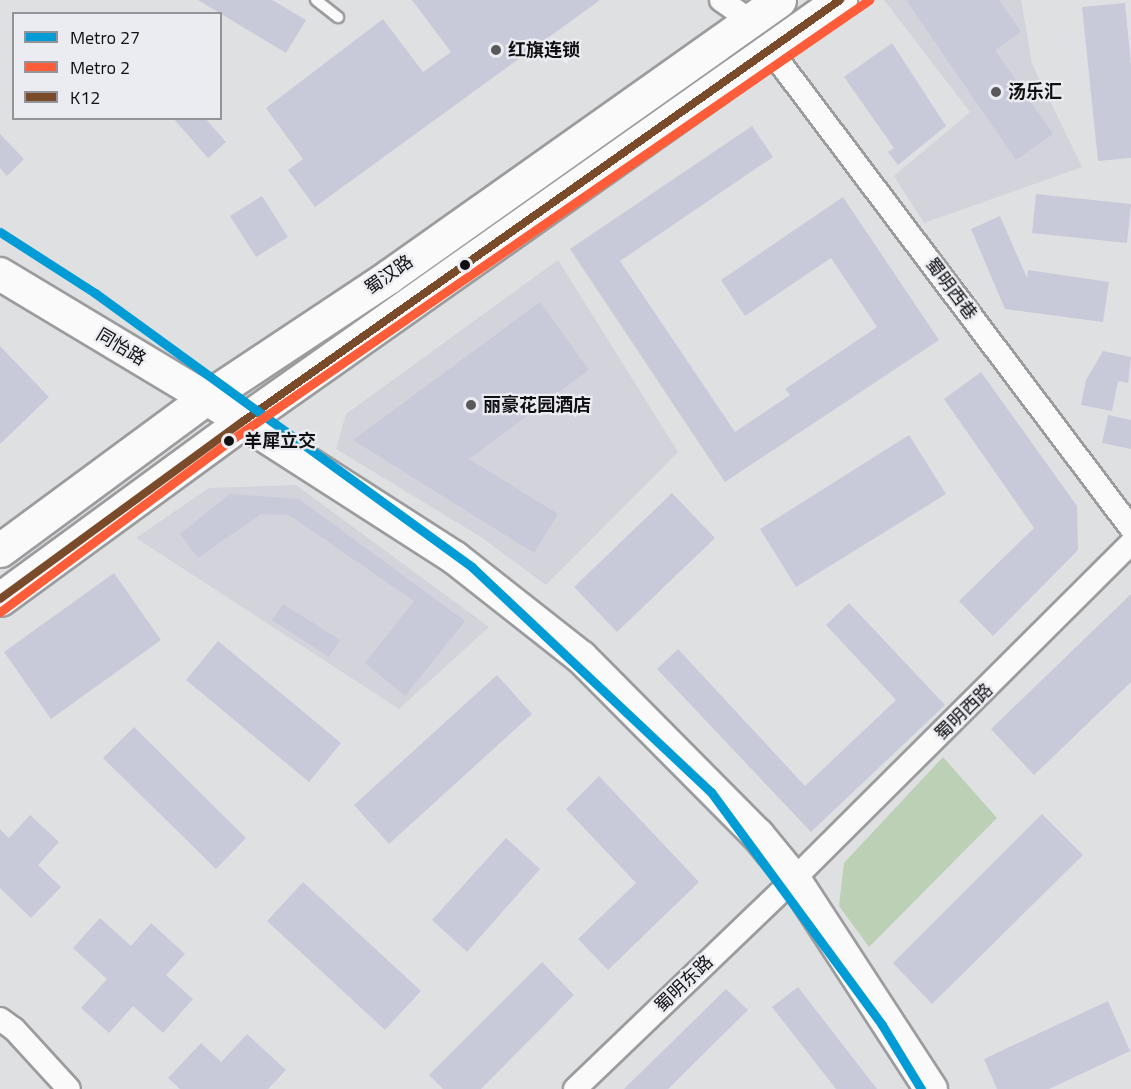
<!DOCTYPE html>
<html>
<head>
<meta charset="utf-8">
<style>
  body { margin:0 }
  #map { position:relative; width:1131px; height:1089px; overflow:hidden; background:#dfe0e2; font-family:"Titillium Web","Noto Sans SC",sans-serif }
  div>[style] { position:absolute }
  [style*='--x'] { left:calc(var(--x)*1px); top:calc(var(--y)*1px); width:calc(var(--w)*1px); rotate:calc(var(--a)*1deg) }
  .built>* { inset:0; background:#d2d3db }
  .green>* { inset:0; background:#bbd0b4 }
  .building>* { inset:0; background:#c8cad9 }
  .roads { filter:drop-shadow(2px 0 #9c9c9e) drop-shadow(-2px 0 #9c9c9e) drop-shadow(0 2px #9c9c9e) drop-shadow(0 -2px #9c9c9e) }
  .lane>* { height:10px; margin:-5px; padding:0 5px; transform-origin:5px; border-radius:5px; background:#fafafb }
  .street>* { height:22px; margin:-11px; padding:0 11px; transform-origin:11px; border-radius:11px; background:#fafafb }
  .secondary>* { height:32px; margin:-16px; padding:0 16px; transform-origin:16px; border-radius:16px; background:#fafafb }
  .primary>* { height:33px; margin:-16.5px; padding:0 16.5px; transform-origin:16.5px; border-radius:16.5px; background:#fafafb }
  .highway>* { height:33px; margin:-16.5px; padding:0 16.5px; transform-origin:16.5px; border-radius:16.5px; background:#fafafb }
  .bus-1>* { height:8px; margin:-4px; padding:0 4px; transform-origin:4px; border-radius:4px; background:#7a4b2a }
  .metro-1>* { height:9px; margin:-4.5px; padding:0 4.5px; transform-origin:4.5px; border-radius:4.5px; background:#019cd6 }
  .metro-2>* { height:9px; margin:-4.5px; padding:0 4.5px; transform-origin:4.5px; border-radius:4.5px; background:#ff5c39 }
  .dots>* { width:16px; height:16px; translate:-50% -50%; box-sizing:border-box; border:3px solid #ebecf1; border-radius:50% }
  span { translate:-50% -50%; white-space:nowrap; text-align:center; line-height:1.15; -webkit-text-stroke:4.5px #ebecf1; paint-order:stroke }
  .poi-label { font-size:18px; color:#111113; font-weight:700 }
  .left { translate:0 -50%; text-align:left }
  .street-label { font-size:18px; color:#111113 }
  .stop-label { font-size:18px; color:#111113; font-weight:700 }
  .legend { position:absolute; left:12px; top:12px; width:210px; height:108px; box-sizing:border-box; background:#ebecf1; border:2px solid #949498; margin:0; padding:8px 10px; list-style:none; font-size:18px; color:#111113 }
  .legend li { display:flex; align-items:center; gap:12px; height:30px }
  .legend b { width:30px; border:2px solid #949498 }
</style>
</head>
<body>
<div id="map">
  <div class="built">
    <div style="clip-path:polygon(884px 0,1021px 0,1032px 64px,1082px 167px,924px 223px,894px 176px,970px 112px)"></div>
    <div style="clip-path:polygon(558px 260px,678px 452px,546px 585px,481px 537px,336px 449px,346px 414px)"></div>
    <div style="clip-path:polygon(296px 485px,489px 627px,399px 709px,136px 538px,209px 488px)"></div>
  </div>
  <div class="green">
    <div style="clip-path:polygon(943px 757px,997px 818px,869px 947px,839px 906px,844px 863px)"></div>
  </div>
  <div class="building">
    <div style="clip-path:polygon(198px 0,272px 0,306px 20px,286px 53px)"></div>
    <div style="clip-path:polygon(412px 0,600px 0,315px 207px,288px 170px,303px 159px,266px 108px,383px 19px,423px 72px,451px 52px)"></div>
    <div style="clip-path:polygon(906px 0,999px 0,1021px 32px,995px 50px,1053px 134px,1016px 160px)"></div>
    <div style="clip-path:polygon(1125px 3px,1131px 65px,1131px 158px,1098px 161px,1082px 7px)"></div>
    <div style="clip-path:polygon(892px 43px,946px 126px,898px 165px,888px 152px,894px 148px,844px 77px)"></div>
    <div style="clip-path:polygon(173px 118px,205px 118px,226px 142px,208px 158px)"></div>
    <div style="clip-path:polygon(752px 126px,773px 157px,620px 261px,735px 432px,790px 395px,785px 389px,877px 327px,831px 258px,745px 316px,721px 280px,843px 197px,939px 340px,725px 482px,570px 249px)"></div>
    <div style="clip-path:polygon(0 134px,24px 159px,7px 176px,0 168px)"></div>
    <div style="clip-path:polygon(1036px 194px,1131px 204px,1127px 243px,1032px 233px)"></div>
    <div style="clip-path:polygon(262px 196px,288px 237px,256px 257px,230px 216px)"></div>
    <div style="clip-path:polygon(1000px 216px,1027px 278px,1028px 270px,1109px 282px,1103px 322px,1005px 309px,971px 229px)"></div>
    <div style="clip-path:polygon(540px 302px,589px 370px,469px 459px,558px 514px,534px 553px,353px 440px)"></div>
    <div style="clip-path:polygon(0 346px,49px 397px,0 444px)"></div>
    <div style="clip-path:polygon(1103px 351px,1131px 357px,1128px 383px,1118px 381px,1112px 411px,1081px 405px,1086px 380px)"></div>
    <div style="clip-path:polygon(981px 372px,1077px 506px,1078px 550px,993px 636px,959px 601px,1034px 528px,944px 399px)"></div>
    <div style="clip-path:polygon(1108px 415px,1131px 420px,1131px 449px,1102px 443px)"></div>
    <div style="clip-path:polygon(909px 435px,946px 494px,796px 587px,760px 529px)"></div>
    <div style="clip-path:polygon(672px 493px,715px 538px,617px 632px,574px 587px)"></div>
    <div style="clip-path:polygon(230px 494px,299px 499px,465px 621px,405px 696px,365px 663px,414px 601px,289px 515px,261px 514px,198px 558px,180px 534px)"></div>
    <div style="clip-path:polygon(114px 573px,161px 640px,51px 719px,4px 652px)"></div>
    <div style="clip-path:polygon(1131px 594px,1131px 682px,1034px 775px,991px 729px)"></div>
    <div style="clip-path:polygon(849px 603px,945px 705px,811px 832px,657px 669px,678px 649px,805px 786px,896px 700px,826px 625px)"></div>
    <div style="clip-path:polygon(283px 604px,340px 640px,329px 657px,272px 620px)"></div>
    <div style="clip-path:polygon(218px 641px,341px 743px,309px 782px,186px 680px)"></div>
    <div style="clip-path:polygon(497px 675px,532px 714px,389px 844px,354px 805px)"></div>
    <div style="clip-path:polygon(134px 727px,246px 838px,216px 869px,103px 758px)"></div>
    <div style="clip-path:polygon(599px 776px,699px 882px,608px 970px,578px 939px,636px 883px,566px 809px)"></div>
    <div style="clip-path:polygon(1042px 814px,1083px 855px,932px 1004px,893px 963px)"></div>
    <div style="clip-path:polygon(30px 815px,59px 842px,38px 865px,61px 887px,31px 918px,0 888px,0 829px,9px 838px)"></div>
    <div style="clip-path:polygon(506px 838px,540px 869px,467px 952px,432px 920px)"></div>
    <div style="clip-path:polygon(303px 882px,421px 991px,385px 1030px,267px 921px)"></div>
    <div style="clip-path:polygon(100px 918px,131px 946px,151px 923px,185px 954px,166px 975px,193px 999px,163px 1033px,133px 1006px,109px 1033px,81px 1008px,107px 979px,73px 948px)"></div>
    <div style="clip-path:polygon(542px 962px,574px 995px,481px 1089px,443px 1089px,429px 1075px)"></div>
    <div style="clip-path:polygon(798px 987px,877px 1089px,836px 1089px,772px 1007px)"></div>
    <div style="clip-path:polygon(726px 989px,748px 1010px,668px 1089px,624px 1089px)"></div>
    <div style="clip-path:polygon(1108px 1001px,1130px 1051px,1049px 1089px,997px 1089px,984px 1059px)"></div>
    <div style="clip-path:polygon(247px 1034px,286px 1070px,268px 1089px,180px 1089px,168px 1078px,201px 1043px,221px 1062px)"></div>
  </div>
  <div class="roads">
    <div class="lane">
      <div style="--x:316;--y:0;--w:28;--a:38"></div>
    </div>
    <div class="street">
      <div style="--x:721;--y:0;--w:37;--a:35"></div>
      <div style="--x:771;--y:51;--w:598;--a:52.96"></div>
      <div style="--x:0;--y:1019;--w:17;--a:36"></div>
      <div style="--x:14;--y:1029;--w:81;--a:47.5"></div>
      <div style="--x:575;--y:1089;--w:303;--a:-43.8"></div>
      <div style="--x:794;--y:879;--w:476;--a:-44.9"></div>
    </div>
    <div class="secondary">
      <div style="--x:0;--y:274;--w:240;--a:31"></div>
      <div style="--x:206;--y:398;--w:296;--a:32.7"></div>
      <div style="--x:455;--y:558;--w:160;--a:38.2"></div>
      <div style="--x:581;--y:657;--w:251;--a:45.2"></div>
      <div style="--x:758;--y:835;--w:57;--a:50.7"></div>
      <div style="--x:794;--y:879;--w:251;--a:56.9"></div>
    </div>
    <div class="primary">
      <div style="--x:0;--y:550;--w:256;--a:-36.4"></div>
      <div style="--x:0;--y:599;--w:300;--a:-36.2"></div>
    </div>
    <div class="highway">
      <div style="--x:206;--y:398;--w:219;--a:-33.6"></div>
      <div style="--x:388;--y:277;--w:479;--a:-35.3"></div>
      <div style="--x:242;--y:422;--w:732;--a:-35.21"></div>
    </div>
  </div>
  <div class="bus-1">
    <div style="--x:0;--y:599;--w:300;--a:-36.2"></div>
    <div style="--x:242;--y:422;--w:732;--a:-35.21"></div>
  </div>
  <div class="metro-1">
    <div style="--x:0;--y:232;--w:113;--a:32.7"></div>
    <div style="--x:95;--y:293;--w:466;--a:36"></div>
    <div style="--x:472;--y:567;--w:328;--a:43.3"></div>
    <div style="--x:711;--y:792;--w:289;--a:53.7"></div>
    <div style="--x:882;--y:1025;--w:75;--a:58.6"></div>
  </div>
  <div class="metro-2">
    <div style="--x:0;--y:612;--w:284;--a:-36.7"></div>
    <div style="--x:228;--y:442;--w:779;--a:-34.59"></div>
  </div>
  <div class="dots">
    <div style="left:496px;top:50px;background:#59595b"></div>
    <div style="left:996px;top:92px;background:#59595b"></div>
    <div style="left:465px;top:265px;background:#111113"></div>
    <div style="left:471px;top:405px;background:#59595b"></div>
    <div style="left:229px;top:441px;background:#111113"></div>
  </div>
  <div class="poi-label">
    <span class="left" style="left:508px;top:50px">红旗连锁</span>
    <span class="left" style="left:1008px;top:92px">汤乐汇</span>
    <span class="left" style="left:483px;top:405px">丽豪花园酒店</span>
  </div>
  <div class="street-label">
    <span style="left:389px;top:275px;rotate:-35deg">蜀汉路</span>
    <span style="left:951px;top:289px;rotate:53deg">蜀明西巷</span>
    <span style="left:121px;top:347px;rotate:31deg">同怡路</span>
    <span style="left:964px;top:712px;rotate:-44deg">蜀明西路</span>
    <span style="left:684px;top:984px;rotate:-44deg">蜀明东路</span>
  </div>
  <div class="stop-label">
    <span class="left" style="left:244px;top:441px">羊犀立交</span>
  </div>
  <ul class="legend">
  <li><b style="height:8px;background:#019cd6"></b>Metro 27</li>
  <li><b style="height:8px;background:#ff5c39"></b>Metro 2</li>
  <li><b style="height:8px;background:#7a4b2a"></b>K12</li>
  </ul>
</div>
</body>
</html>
